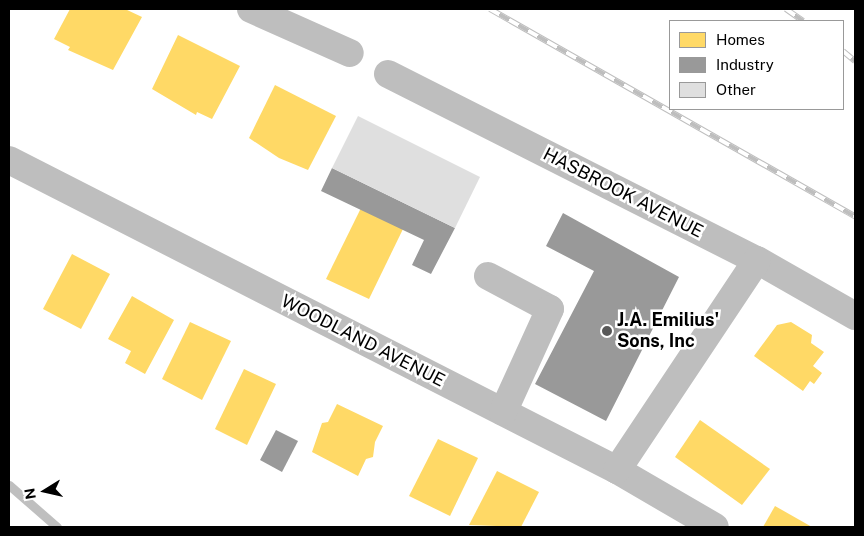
<!DOCTYPE html>
<html>
<head>
<meta charset="utf-8">
<style>
  body { margin:0 }
  #map { position:relative; width:864px; height:536px; overflow:hidden; background:#fff; font-family:"Public Sans",sans-serif }
  div>[style] { position:absolute }
  [style*='--x'] { left:calc(var(--x)*1px); top:calc(var(--y)*1px); width:calc(var(--w)*1px); rotate:calc(var(--a)*1deg) }
  .homes>* { inset:0; background:#ffd966 }
  .industry>* { inset:0; background:#999 }
  .stream>* { height:9px; margin:-4.5px; padding:0 4.5px; transform-origin:4.5px; border-radius:4.5px; background:#bfbfbf }
  .building>* { inset:0; background:#dfdfdf }
  .minor>* { height:28px; margin:-14px; padding:0 14px; transform-origin:14px; border-radius:14px; background:#bebebe }
  .rail>* { height:5.5px; margin-top:-2.75px; transform-origin:0; background:repeating-linear-gradient(90deg,#fff 0 11px,#bebebe 0 22px); box-sizing:border-box; border-block:1px solid #bebebe }
  .dots>* { width:14px; height:14px; translate:-50% -50%; box-sizing:border-box; border:2px solid #fff; border-radius:50% }
  span { translate:-50% -50%; white-space:nowrap; text-align:center; line-height:1.15; -webkit-text-stroke:5px #fff; paint-order:stroke }
  .street-label { font-size:18px; color:#000 }
  .poi-label { font-size:18px; color:#000; font-weight:700 }
  .left { translate:0 -50%; text-align:left }
  .frame { position:absolute; inset:0; border:10px solid #000; pointer-events:none }
  .legend { position:absolute; left:669px; top:20px; width:175px; height:90px; box-sizing:border-box; background:#fff; border:1px solid #999; margin:0; padding:6px 9px; list-style:none; font-size:15px; color:#000 }
  .legend li { display:flex; align-items:center; gap:10px; height:25px }
  .legend b { width:25px; border:1px solid #999 }
  .north { position:absolute; left:20px; top:466px; width:50px; height:50px; -webkit-text-stroke:4px #fff; paint-order:stroke; rotate:260deg; font-size:14px; font-weight:700; line-height:20px; text-align:center; color:#000 }
  .north::after { content:''; display:block; margin:auto; width:18px; height:22px; background:#000; clip-path:polygon(50% 0,100% 100%,50% 72%,0 100%) }
</style>
</head>
<body>
<div id="map">
  <div class="homes">
    <div style="clip-path:polygon(70px 9px,125px 9px,142px 17px,113px 70px,68px 50px,70px 47px,54px 39px)"></div>
    <div style="clip-path:polygon(178px 35px,240px 66px,212px 119px,197px 112px,196px 115px,152px 89px)"></div>
    <div style="clip-path:polygon(275px 85px,336px 116px,308px 170px,279px 158px,249px 138px)"></div>
    <div style="clip-path:polygon(361px 208px,403px 229px,369px 299px,326px 279px)"></div>
    <div style="clip-path:polygon(72px 254px,110px 274px,81px 329px,43px 309px)"></div>
    <div style="clip-path:polygon(132px 296px,174px 320px,145px 374px,125px 363px,131px 351px,108px 339px)"></div>
    <div style="clip-path:polygon(190px 322px,231px 341px,202px 400px,162px 379px)"></div>
    <div style="clip-path:polygon(791px 322px,812px 335px,811px 343px,824px 352px,813px 366px,822px 373px,814px 384px,810px 381px,803px 391px,754px 356px,777px 325px)"></div>
    <div style="clip-path:polygon(244px 369px,276px 384px,247px 445px,215px 429px)"></div>
    <div style="clip-path:polygon(337px 404px,383px 426px,375px 442px,373px 457px,366px 459px,358px 476px,312px 452px,322px 423px,328px 422px)"></div>
    <div style="clip-path:polygon(700px 420px,770px 469px,742px 505px,675px 457px)"></div>
    <div style="clip-path:polygon(438px 439px,478px 458px,450px 516px,409px 496px)"></div>
    <div style="clip-path:polygon(497px 471px,539px 492px,521px 527px,469px 525px)"></div>
    <div style="clip-path:polygon(775px 506px,812px 527px,763px 527px)"></div>
  </div>
  <div class="industry">
    <div style="clip-path:polygon(332px 168px,455px 228px,431px 274px,412px 265px,424px 240px,321px 191px)"></div>
    <div style="clip-path:polygon(563px 213px,679px 277px,606px 421px,535px 384px,594px 271px,546px 246px)"></div>
    <div style="clip-path:polygon(276px 430px,298px 441px,282px 472px,260px 460px)"></div>
  </div>
  <div class="stream">
    <div style="--x:9;--y:485;--w:64;--a:41.2"></div>
  </div>
  <div class="building">
    <div style="clip-path:polygon(358px 116px,480px 177px,455px 228px,332px 168px)"></div>
  </div>
  <div class="minor">
    <div style="--x:251;--y:9;--w:108;--a:24"></div>
    <div style="--x:388;--y:74;--w:413;--a:26.8"></div>
    <div style="--x:757;--y:260;--w:113;--a:29.7"></div>
    <div style="--x:9;--y:160;--w:682;--a:27.02"></div>
    <div style="--x:617;--y:470;--w:113;--a:30.2"></div>
    <div style="--x:488;--y:276;--w:70;--a:28"></div>
    <div style="--x:550;--y:309;--w:113;--a:114.5"></div>
    <div style="--x:617;--y:470;--w:252;--a:-56.3"></div>
  </div>
  <div class="rail">
    <div style="--x:490;--y:9;--w:420;--a:29.6"></div>
    <div style="--x:786;--y:9;--w:21;--a:35"></div>
    <div style="--x:843;--y:51;--w:16;--a:40"></div>
  </div>
  <div class="dots">
    <div style="left:607px;top:331px;background:#595959"></div>
  </div>
  <div class="street-label">
    <span style="left:623px;top:193px;rotate:27deg">HASBROOK AVENUE</span>
    <span style="left:363px;top:341px;rotate:27deg">WOODLAND AVENUE</span>
  </div>
  <div class="poi-label">
    <span class="left" style="left:617px;top:331px">J.A. Emilius'<br>Sons, Inc</span>
  </div>
  <div class="frame"></div>
  <ul class="legend">
  <li><b style="height:14px;background:#ffd966"></b>Homes</li>
  <li><b style="height:14px;background:#999"></b>Industry</li>
  <li><b style="height:14px;background:#dfdfdf"></b>Other</li>
  </ul>
  <div class="north">N</div>
</div>
</body>
</html>
